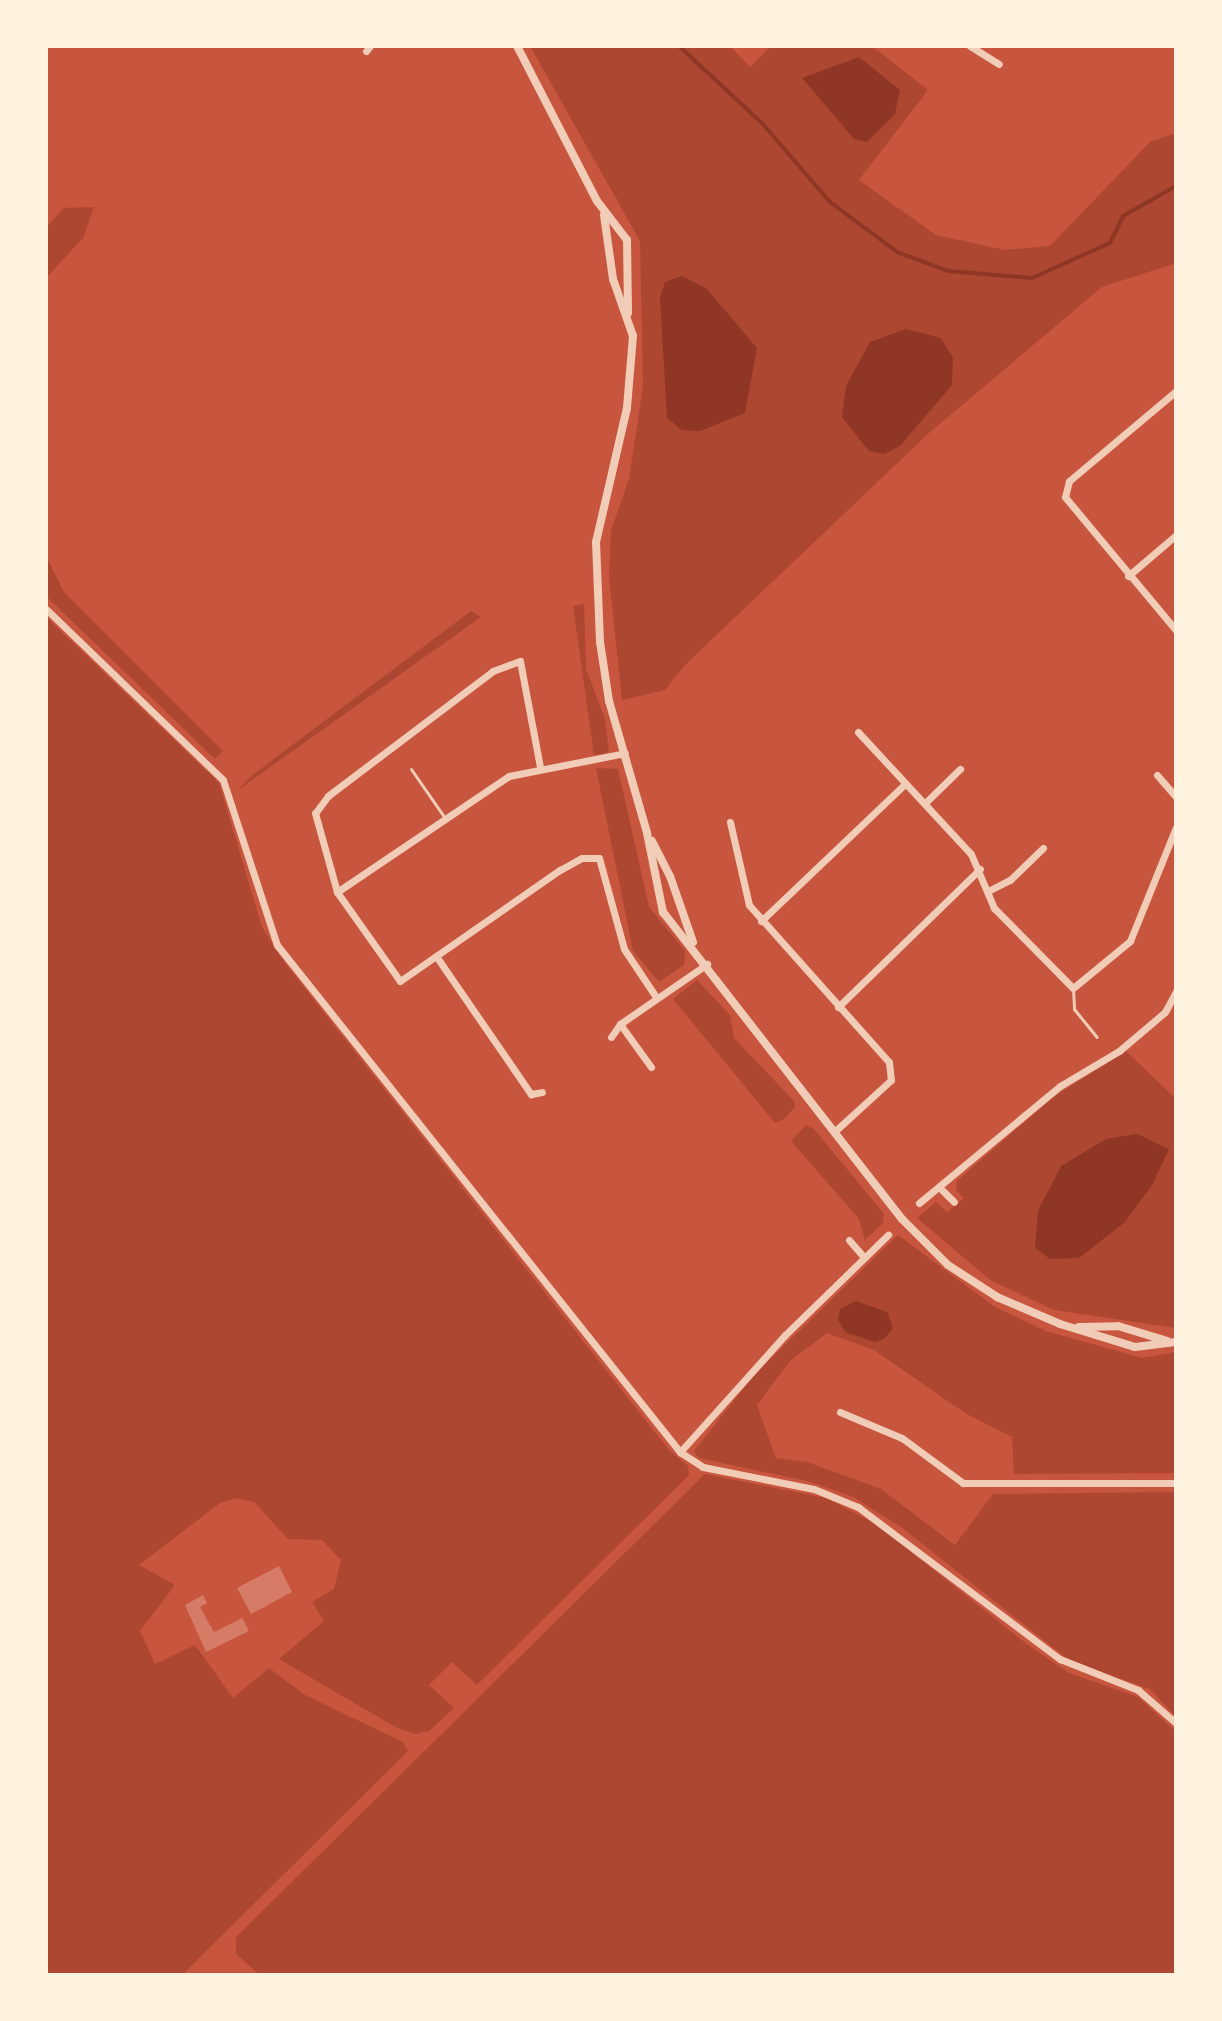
<!DOCTYPE html>
<html>
<head>
<meta charset="utf-8">
<style>
  body { margin:0 }
  #map { position:relative; width:1222px; height:2021px; overflow:hidden; background:#c8553d; font-family:Cabin,sans-serif }
  div>[style] { position:absolute }
  [style*='--x'] { left:calc(var(--x)*1px); top:calc(var(--y)*1px); width:calc(var(--w)*1px); rotate:calc(var(--a)*1deg) }
  .green>* { inset:0; background:#ae4732 }
  .water>* { inset:0; background:#8f3625 }
  .stream>* { height:4px; margin:-2px; padding:0 2px; transform-origin:2px; border-radius:2px; background:#8f3625 }
  .building>* { inset:0; background:#d67c66 }
  .service>* { height:3px; margin:-1.5px; padding:0 1.5px; transform-origin:1.5px; border-radius:1.5px; background:#f1ccb7 }
  .minor>* { height:7px; margin:-3.5px; padding:0 3.5px; transform-origin:3.5px; border-radius:3.5px; background:#f1ccb7 }
  .tertiary>* { height:8px; margin:-4px; padding:0 4px; transform-origin:4px; border-radius:4px; background:#f1ccb7 }
  span { translate:-50% -50%; white-space:nowrap; text-align:center; line-height:1.15; -webkit-text-stroke:6px #fff3e0; paint-order:stroke }
  .frame { position:absolute; inset:0; border:48px solid #fff3e0; pointer-events:none }
</style>
</head>
<body>
<div id="map">
  <div class="green">
    <div style="clip-path:polygon(530px 46px,730px 46px,750px 67px,771px 46px,872px 46px,928px 90px,859px 180px,936px 235px,1005px 250px,1050px 246px,1150px 142px,1176px 133px,1176px 263px,1102px 287px,929px 433px,686px 664px,665px 690px,622px 700px,609px 577px,611px 531px,629px 479px,643px 386px,640px 241px)"></div>
    <div style="clip-path:polygon(94px 207px,83px 238px,46px 278px,46px 228px,63px 208px)"></div>
    <div style="clip-path:polygon(46px 556px,64px 592px,223px 751px,215px 759px,46px 596px)"></div>
    <div style="clip-path:polygon(584px 604px,586px 669px,605px 719px,609px 752px,594px 755px,573px 606px)"></div>
    <div style="clip-path:polygon(471px 611px,481px 617px,238px 790px,251px 776px)"></div>
    <div style="clip-path:polygon(46px 617px,219px 783px,262px 927px,284px 962px,669px 1450px,688px 1466px,689px 1475px,477px 1685px,452px 1662px,429px 1685px,454px 1708px,429px 1731px,415px 1734px,397px 1728px,279px 1659px,324px 1621px,312px 1602px,334px 1589px,341px 1560px,322px 1540px,288px 1539px,254px 1502px,237px 1498px,220px 1503px,139px 1565px,175px 1585px,140px 1631px,155px 1664px,195px 1645px,233px 1698px,269px 1668px,305px 1695px,403px 1742px,408px 1751px,182px 1975px,46px 1975px)"></div>
    <div style="clip-path:polygon(596px 768px,618px 769px,649px 907px,685px 951px,684px 965px,659px 982px,633px 951px)"></div>
    <div style="clip-path:polygon(697px 980px,730px 1015px,734px 1038px,794px 1101px,795px 1107px,784px 1119px,775px 1123px,673px 999px)"></div>
    <div style="clip-path:polygon(1126px 1051px,1176px 1099px,1176px 1328px,1054px 1310px,990px 1280px,917px 1218px,936px 1202px,947px 1212px,964px 1198px,956px 1190px,957px 1181px,1052px 1098px)"></div>
    <div style="clip-path:polygon(806px 1125px,814px 1129px,884px 1214px,883px 1223px,865px 1240px,859px 1219px,791px 1141px)"></div>
    <div style="clip-path:polygon(898px 1235px,995px 1307px,1046px 1331px,1142px 1358px,1176px 1352px,1176px 1473px,1014px 1474px,1012px 1437px,965px 1413px,874px 1350px,827px 1333px,790px 1361px,757px 1405px,776px 1458px,807px 1462px,881px 1489px,955px 1545px,993px 1494px,1176px 1492px,1176px 1717px,1150px 1689px,1069px 1660px,901px 1527px,853px 1497px,811px 1482px,699px 1458px,694px 1451px,755px 1374px)"></div>
    <div style="clip-path:polygon(705px 1474px,826px 1498px,876px 1524px,1028px 1645px,1069px 1673px,1138px 1697px,1176px 1732px,1176px 1975px,260px 1975px,236px 1954px,236px 1937px)"></div>
  </div>
  <div class="water">
    <div style="clip-path:polygon(859px 57px,900px 90px,895px 114px,867px 142px,854px 139px,802px 78px)"></div>
    <div style="clip-path:polygon(682px 276px,707px 289px,757px 348px,745px 413px,700px 431px,682px 430px,667px 418px,660px 298px,665px 282px)"></div>
    <div style="clip-path:polygon(906px 329px,941px 338px,953px 358px,952px 385px,900px 446px,884px 454px,869px 451px,842px 417px,846px 386px,870px 342px)"></div>
    <div style="clip-path:polygon(1137px 1134px,1169px 1149px,1152px 1185px,1125px 1222px,1079px 1258px,1050px 1259px,1035px 1248px,1038px 1211px,1061px 1166px,1106px 1139px)"></div>
    <div style="clip-path:polygon(856px 1301px,887px 1312px,893px 1328px,885px 1338px,875px 1342px,845px 1332px,838px 1320px,840px 1309px)"></div>
  </div>
  <div class="stream">
    <div style="--x:679;--y:46;--w:113;--a:42.9"></div>
    <div style="--x:762;--y:123;--w:104;--a:49.3"></div>
    <div style="--x:830;--y:202;--w:84;--a:36.7"></div>
    <div style="--x:897;--y:252;--w:54;--a:20.4"></div>
    <div style="--x:948;--y:271;--w:84;--a:4.8"></div>
    <div style="--x:1032;--y:278;--w:85;--a:-24.2"></div>
    <div style="--x:1110;--y:243;--w:30;--a:-64"></div>
    <div style="--x:1123;--y:216;--w:61;--a:-29.5"></div>
  </div>
  <div class="building">
    <div style="clip-path:polygon(279px 1566px,292px 1592px,251px 1614px,237px 1588px)"></div>
    <div style="clip-path:polygon(203px 1595px,207px 1603px,200px 1607px,214px 1632px,242px 1618px,249px 1631px,206px 1652px,185px 1605px)"></div>
  </div>
  <div class="service">
    <div style="--x:411;--y:769;--w:60;--a:55.2"></div>
    <div style="--x:1073;--y:988;--w:21;--a:87"></div>
    <div style="--x:1074;--y:1009;--w:36;--a:51"></div>
  </div>
  <div class="minor">
    <div style="--x:970;--y:46;--w:34;--a:32"></div>
    <div style="--x:366;--y:51;--w:6;--a:-51"></div>
    <div style="--x:1176;--y:391;--w:140;--a:139.9"></div>
    <div style="--x:1069;--y:481;--w:16;--a:104"></div>
    <div style="--x:1065;--y:497;--w:173;--a:50.2"></div>
    <div style="--x:1128;--y:576;--w:63;--a:-40.5"></div>
    <div style="--x:46;--y:609;--w:246;--a:44"></div>
    <div style="--x:223;--y:780;--w:174;--a:71.9"></div>
    <div style="--x:277;--y:945;--w:648;--a:51.52"></div>
    <div style="--x:680;--y:1452;--w:27;--a:33"></div>
    <div style="--x:703;--y:1467;--w:113;--a:11.2"></div>
    <div style="--x:814;--y:1489;--w:48;--a:22.2"></div>
    <div style="--x:858;--y:1507;--w:253;--a:37"></div>
    <div style="--x:1060;--y:1659;--w:84;--a:21.7"></div>
    <div style="--x:1138;--y:1690;--w:50;--a:41"></div>
    <div style="--x:858;--y:732;--w:166;--a:47.2"></div>
    <div style="--x:971;--y:854;--w:59;--a:66.9"></div>
    <div style="--x:994;--y:908;--w:112;--a:45.4"></div>
    <div style="--x:1073;--y:988;--w:74;--a:-39.5"></div>
    <div style="--x:1130;--y:941;--w:123;--a:-68"></div>
    <div style="--x:540;--y:767;--w:108;--a:-100.7"></div>
    <div style="--x:520;--y:661;--w:29;--a:160"></div>
    <div style="--x:493;--y:671;--w:207;--a:142.9"></div>
    <div style="--x:328;--y:796;--w:21;--a:127"></div>
    <div style="--x:315;--y:813;--w:82;--a:74.4"></div>
    <div style="--x:337;--y:892;--w:109;--a:54.7"></div>
    <div style="--x:400;--y:981;--w:195;--a:-34.8"></div>
    <div style="--x:560;--y:870;--w:25;--a:-29"></div>
    <div style="--x:582;--y:858;--w:17;--a:0"></div>
    <div style="--x:599;--y:858;--w:94;--a:74.6"></div>
    <div style="--x:624;--y:949;--w:58;--a:56.3"></div>
    <div style="--x:1157;--y:775;--w:29;--a:49"></div>
    <div style="--x:925;--y:803;--w:49;--a:-44.2"></div>
    <div style="--x:730;--y:822;--w:85;--a:77.1"></div>
    <div style="--x:749;--y:905;--w:210;--a:48.3"></div>
    <div style="--x:889;--y:1062;--w:18;--a:84"></div>
    <div style="--x:891;--y:1080;--w:77;--a:137.6"></div>
    <div style="--x:988;--y:891;--w:25;--a:-27"></div>
    <div style="--x:1010;--y:880;--w:46;--a:-44.1"></div>
    <div style="--x:337;--y:892;--w:207;--a:-34"></div>
    <div style="--x:509;--y:776;--w:118;--a:-11.2"></div>
    <div style="--x:761;--y:921;--w:199;--a:-43.6"></div>
    <div style="--x:436;--y:956;--w:168;--a:55.5"></div>
    <div style="--x:531;--y:1094;--w:11;--a:-10"></div>
    <div style="--x:838;--y:1007;--w:198;--a:-44.2"></div>
    <div style="--x:620;--y:1024;--w:53;--a:54.2"></div>
    <div style="--x:611;--y:1037;--w:16;--a:-55"></div>
    <div style="--x:620;--y:1024;--w:106;--a:-34.6"></div>
    <div style="--x:939;--y:1187;--w:21;--a:45"></div>
    <div style="--x:919;--y:1203;--w:183;--a:-39.7"></div>
    <div style="--x:1060;--y:1086;--w:69;--a:-30.7"></div>
    <div style="--x:1119;--y:1051;--w:60;--a:-40.3"></div>
    <div style="--x:1165;--y:1012;--w:24;--a:-62"></div>
    <div style="--x:849;--y:1240;--w:23;--a:49"></div>
    <div style="--x:840;--y:1412;--w:67;--a:22.8"></div>
    <div style="--x:902;--y:1438;--w:76;--a:36.4"></div>
    <div style="--x:963;--y:1483;--w:213;--a:0"></div>
    <div style="--x:680;--y:1452;--w:157;--a:-48.1"></div>
    <div style="--x:785;--y:1335;--w:144;--a:-44.2"></div>
  </div>
  <div class="tertiary">
    <div style="--x:517;--y:46;--w:174;--a:62.7"></div>
    <div style="--x:597;--y:201;--w:49;--a:52.4"></div>
    <div style="--x:627;--y:240;--w:73;--a:89.2"></div>
    <div style="--x:604;--y:215;--w:65;--a:82"></div>
    <div style="--x:613;--y:279;--w:60;--a:70.7"></div>
    <div style="--x:633;--y:336;--w:72;--a:94.8"></div>
    <div style="--x:627;--y:408;--w:138;--a:103"></div>
    <div style="--x:596;--y:542;--w:100;--a:87.7"></div>
    <div style="--x:600;--y:642;--w:60;--a:81.3"></div>
    <div style="--x:609;--y:701;--w:137;--a:73.9"></div>
    <div style="--x:647;--y:833;--w:81;--a:78.6"></div>
    <div style="--x:663;--y:912;--w:389;--a:52.1"></div>
    <div style="--x:902;--y:1219;--w:65;--a:45"></div>
    <div style="--x:948;--y:1265;--w:59;--a:33.1"></div>
    <div style="--x:997;--y:1297;--w:69;--a:23.2"></div>
    <div style="--x:1060;--y:1324;--w:78;--a:17"></div>
    <div style="--x:1135;--y:1347;--w:41;--a:-7"></div>
    <div style="--x:652;--y:841;--w:39;--a:63"></div>
    <div style="--x:670;--y:876;--w:70;--a:70.8"></div>
    <div style="--x:1079;--y:1327;--w:39;--a:-1"></div>
    <div style="--x:1118;--y:1326;--w:51;--a:17"></div>
  </div>
  <div class="frame"></div>
</div>
</body>
</html>
